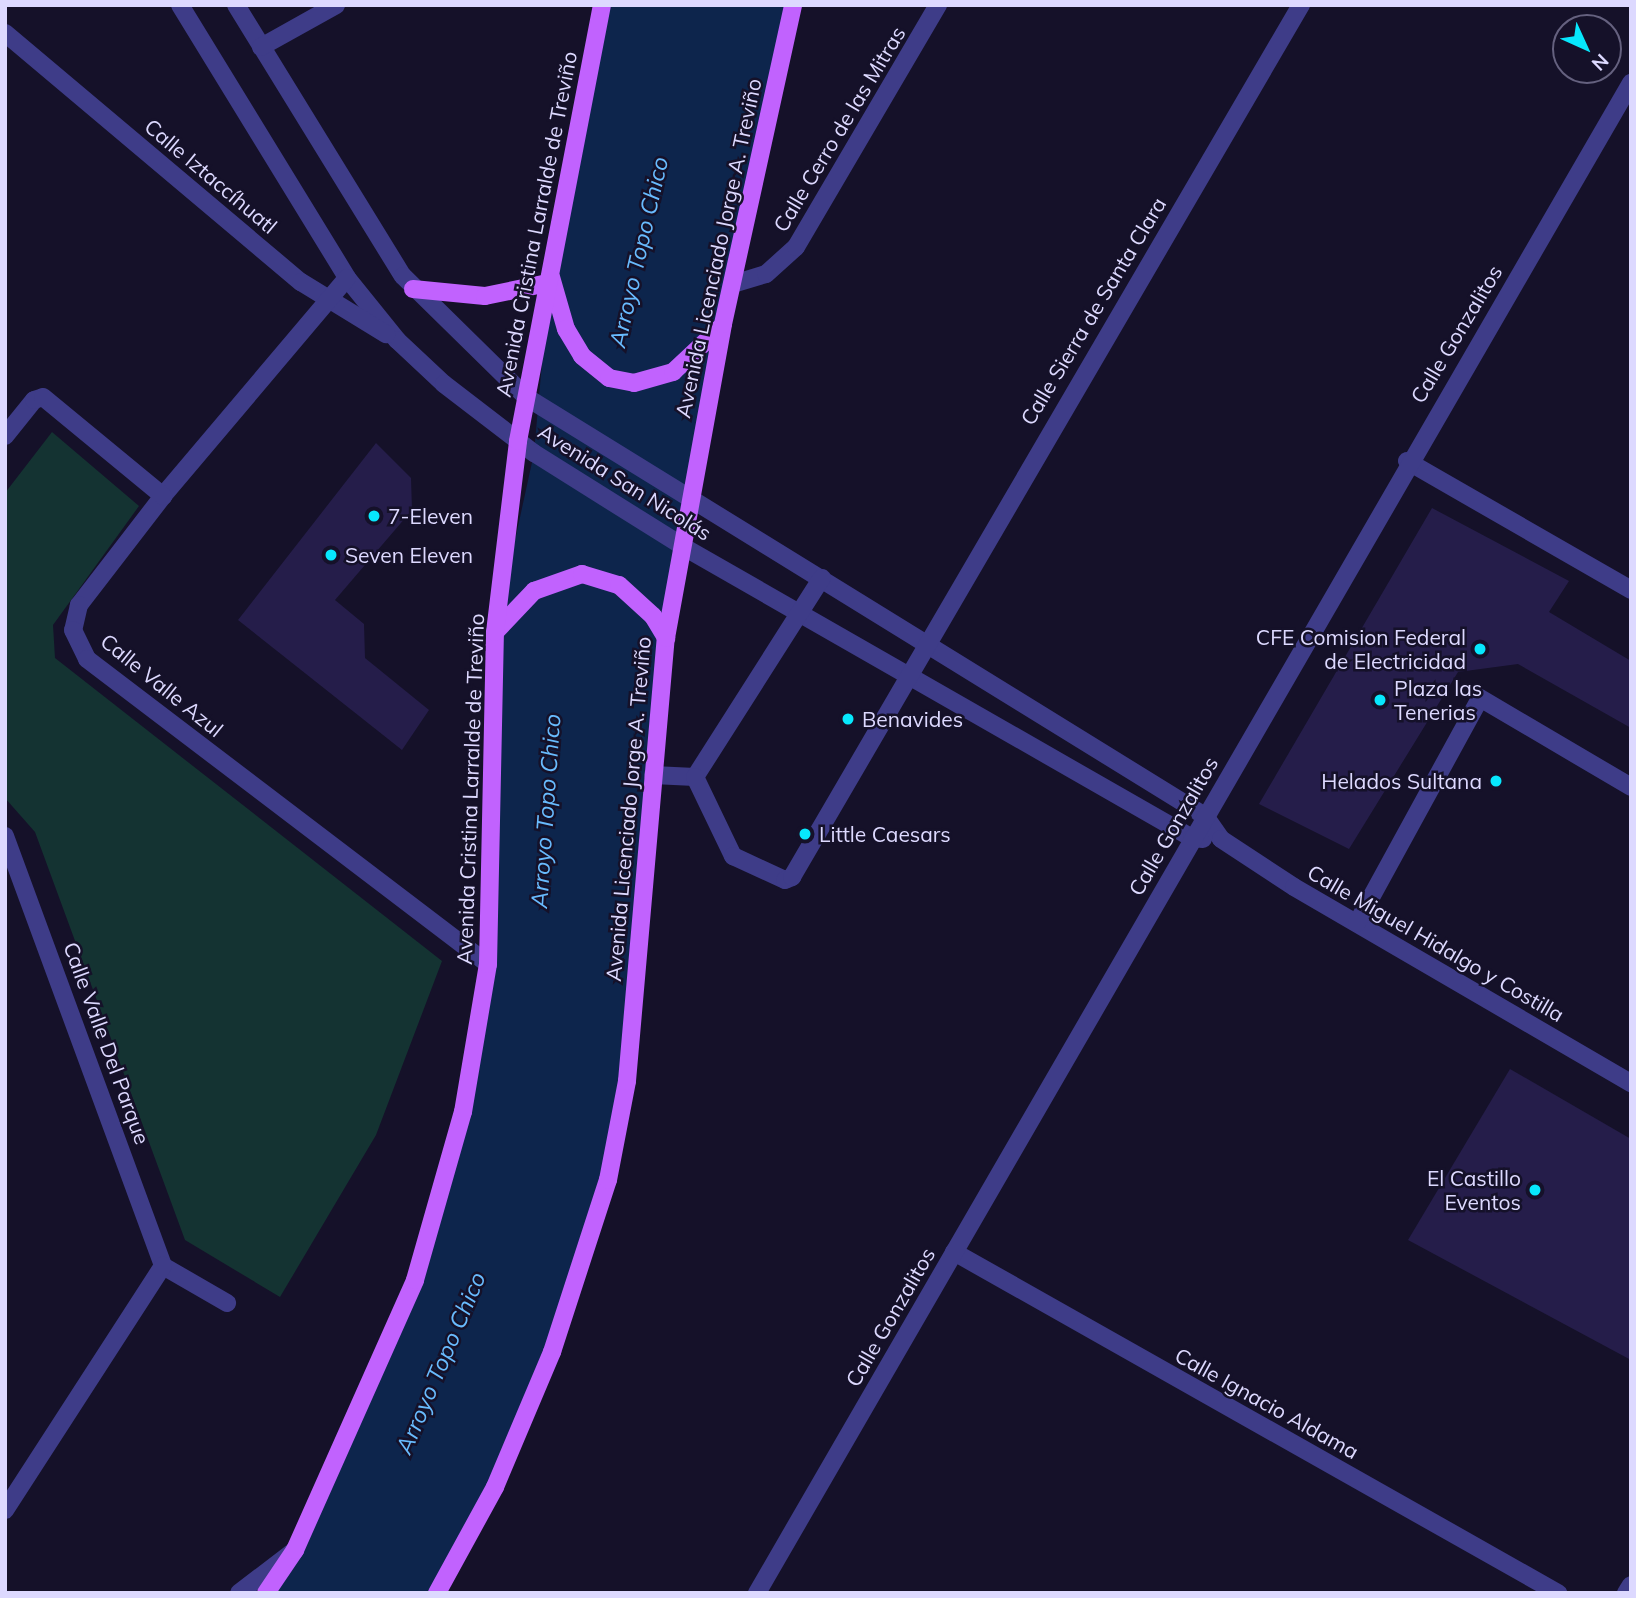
<!DOCTYPE html>
<html>
<head>
<meta charset="utf-8">
<style>
  body { margin:0 }
  #map { position:relative; width:1636px; height:1598px; overflow:hidden; background:#151129; font-family:Mulish,sans-serif }
  div>[style] { position:absolute }
  [style*='--x'] { left:calc(var(--x)*1px); top:calc(var(--y)*1px); width:calc(var(--w)*1px); rotate:calc(var(--a)*1deg) }
  .green>* { inset:0; background:#143332 }
  .water>* { inset:0; background:#0d254c }
  .building>* { inset:0; background:#251d4a }
  .minor>* { height:18px; margin:-9px; padding:0 9px; transform-origin:9px; border-radius:9px; background:#3e3c88 }
  .major>* { height:18px; margin:-9px; padding:0 9px; transform-origin:9px; border-radius:9px; background:#c162fe }
  .dots>* { width:19px; height:19px; translate:-50% -50%; box-sizing:border-box; border:4px solid #151129; border-radius:50% }
  span { translate:-50% -50%; white-space:nowrap; text-align:center; line-height:1.15; -webkit-text-stroke:5px #151129; paint-order:stroke }
  .street-label { font-size:21px; color:#ddd9ff }
  .poi-label { font-size:21px; color:#ddd9ff }
  .left { translate:0 -50%; text-align:left }
  .right { translate:-100% -50%; text-align:right }
  .water-label { font-size:23px; color:#68bbfe; font-style:italic }
  .frame { position:absolute; inset:0; border:7px solid #ddd9ff; pointer-events:none }
  .north { position:absolute; left:1552px; top:14px; width:70px; height:70px; box-sizing:border-box; background:#151129; border:2px solid #65617f; border-radius:50%; rotate:135deg; font-size:19px; font-weight:700; line-height:28px; text-align:center; color:#ddd9ff }
  .north::after { content:''; display:block; margin:auto; width:24px; height:32px; background:#07e8fd; clip-path:polygon(50% 0,100% 100%,50% 72%,0 100%) }
</style>
</head>
<body>
<div id="map">
  <div class="green">
    <div style="clip-path:polygon(52px 432px,139px 506px,53px 625px,55px 658px,442px 961px,376px 1135px,280px 1297px,185px 1240px,35px 832px,5px 798px,5px 493px)"></div>
  </div>
  <div class="water">
    <div style="clip-path:polygon(602px 5px,793px 5px,666px 638px,627px 1081px,552px 1352px,437px 1593px,266px 1593px,295px 1550px,444px 1191px,488px 964px,495px 632px,534px 453px,550px 273px)"></div>
  </div>
  <div class="building">
    <div style="clip-path:polygon(376px 443px,411px 478px,412px 510px,335px 600px,364px 624px,365px 658px,429px 710px,402px 750px,238px 620px)"></div>
    <div style="clip-path:polygon(1432px 508px,1569px 581px,1549px 612px,1631px 661px,1631px 728px,1518px 664px,1458px 672px,1349px 849px,1259px 804px)"></div>
    <div style="clip-path:polygon(1510px 1069px,1631px 1139px,1631px 1360px,1408px 1240px)"></div>
  </div>
  <div class="minor">
    <div style="--x:180;--y:5;--w:320;--a:58.5"></div>
    <div style="--x:347;--y:278;--w:80;--a:51.1"></div>
    <div style="--x:397;--y:340;--w:64;--a:43.1"></div>
    <div style="--x:444;--y:384;--w:113;--a:37.5"></div>
    <div style="--x:534;--y:453;--w:175;--a:32.1"></div>
    <div style="--x:682;--y:546;--w:588;--a:29.79"></div>
    <div style="--x:1192;--y:838;--w:11;--a:5"></div>
    <div style="--x:236;--y:5;--w:318;--a:58.4"></div>
    <div style="--x:403;--y:276;--w:173;--a:44.5"></div>
    <div style="--x:526;--y:397;--w:798;--a:31.68"></div>
    <div style="--x:1205;--y:816;--w:28;--a:55"></div>
    <div style="--x:1221;--y:839;--w:87;--a:33.3"></div>
    <div style="--x:1294;--y:887;--w:390;--a:30.2"></div>
    <div style="--x:5;--y:33;--w:387;--a:40.1"></div>
    <div style="--x:301;--y:282;--w:100;--a:31.5"></div>
    <div style="--x:261;--y:47;--w:86;--a:-29.2"></div>
    <div style="--x:347;--y:278;--w:285;--a:130.2"></div>
    <div style="--x:163;--y:496;--w:138;--a:127.6"></div>
    <div style="--x:79;--y:605;--w:26;--a:103"></div>
    <div style="--x:73;--y:630;--w:32;--a:64"></div>
    <div style="--x:87;--y:659;--w:504;--a:37.26"></div>
    <div style="--x:733;--y:284;--w:34;--a:-17"></div>
    <div style="--x:766;--y:274;--w:40;--a:-42"></div>
    <div style="--x:796;--y:247;--w:281;--a:-59.6"></div>
    <div style="--x:5;--y:436;--w:46;--a:-51.1"></div>
    <div style="--x:34;--y:400;--w:9;--a:-18"></div>
    <div style="--x:43;--y:397;--w:156;--a:39.5"></div>
    <div style="--x:1407;--y:461;--w:258;--a:29.9"></div>
    <div style="--x:653;--y:775;--w:42;--a:2.7"></div>
    <div style="--x:695;--y:777;--w:236;--a:-57.5"></div>
    <div style="--x:695;--y:777;--w:88;--a:64.3"></div>
    <div style="--x:733;--y:856;--w:57;--a:24.8"></div>
    <div style="--x:785;--y:880;--w:8;--a:-23"></div>
    <div style="--x:792;--y:877;--w:1010;--a:-59.73"></div>
    <div style="--x:5;--y:836;--w:458;--a:69.8"></div>
    <div style="--x:1357;--y:923;--w:256;--a:-61.3"></div>
    <div style="--x:1480;--y:698;--w:175;--a:30.5"></div>
    <div style="--x:954;--y:1252;--w:694;--a:29.45"></div>
    <div style="--x:163;--y:1266;--w:74;--a:30"></div>
    <div style="--x:5;--y:1510;--w:291;--a:-57.1"></div>
    <div style="--x:239;--y:1593;--w:71;--a:-37.5"></div>
    <div style="--x:757;--y:1593;--w:1745;--a:-59.94"></div>
    <div style="--x:1626;--y:1593;--w:9;--a:-58"></div>
  </div>
  <div class="major">
    <div style="--x:551;--y:277;--w:54;--a:73.9"></div>
    <div style="--x:566;--y:329;--w:31;--a:59"></div>
    <div style="--x:582;--y:356;--w:35;--a:39"></div>
    <div style="--x:609;--y:378;--w:25;--a:11"></div>
    <div style="--x:634;--y:383;--w:41;--a:-15.8"></div>
    <div style="--x:673;--y:372;--w:64;--a:-43.1"></div>
    <div style="--x:413;--y:289;--w:72;--a:5.6"></div>
    <div style="--x:485;--y:296;--w:64;--a:-11.7"></div>
    <div style="--x:497;--y:630;--w:54;--a:-46.5"></div>
    <div style="--x:534;--y:591;--w:51;--a:-19.5"></div>
    <div style="--x:582;--y:574;--w:39;--a:17"></div>
    <div style="--x:619;--y:585;--w:46;--a:42.4"></div>
    <div style="--x:653;--y:616;--w:26;--a:59"></div>
    <div style="--x:266;--y:1593;--w:52;--a:-56"></div>
    <div style="--x:295;--y:1550;--w:295;--a:-66"></div>
    <div style="--x:415;--y:1280;--w:175;--a:-74.1"></div>
    <div style="--x:463;--y:1112;--w:150;--a:-80.4"></div>
    <div style="--x:488;--y:964;--w:332;--a:-88.8"></div>
    <div style="--x:495;--y:632;--w:192;--a:-83.1"></div>
    <div style="--x:518;--y:441;--w:444;--a:-79.1"></div>
    <div style="--x:437;--y:1593;--w:121;--a:-61.3"></div>
    <div style="--x:495;--y:1487;--w:147;--a:-67.1"></div>
    <div style="--x:552;--y:1352;--w:181;--a:-72"></div>
    <div style="--x:608;--y:1180;--w:101;--a:-79.1"></div>
    <div style="--x:627;--y:1081;--w:445;--a:-85"></div>
    <div style="--x:666;--y:638;--w:319;--a:-79.7"></div>
    <div style="--x:723;--y:324;--w:327;--a:-77.6"></div>
  </div>
  <div class="dots">
    <div style="left:374px;top:516px;background:#07e8fd"></div>
    <div style="left:331px;top:555px;background:#07e8fd"></div>
    <div style="left:1480px;top:649px;background:#07e8fd"></div>
    <div style="left:1380px;top:700px;background:#07e8fd"></div>
    <div style="left:848px;top:719px;background:#07e8fd"></div>
    <div style="left:1496px;top:781px;background:#07e8fd"></div>
    <div style="left:805px;top:834px;background:#07e8fd"></div>
    <div style="left:1535px;top:1190px;background:#07e8fd"></div>
  </div>
  <div class="street-label">
    <span style="left:839px;top:129px;rotate:-59deg">Calle Cerro de las Mitras</span>
    <span style="left:211px;top:176px;rotate:40deg">Calle Iztaccíhuatl</span>
    <span style="left:536px;top:224px;rotate:-79deg">Avenida Cristina Larralde de Treviño</span>
    <span style="left:718px;top:248px;rotate:-78deg">Avenida Licenciado Jorge A. Treviño</span>
    <span style="left:1093px;top:311px;rotate:-59deg">Calle Sierra de Santa Clara</span>
    <span style="left:1456px;top:334px;rotate:-59deg">Calle Gonzalitos</span>
    <span style="left:625px;top:482px;rotate:32deg">Avenida San Nicolás</span>
    <span style="left:162px;top:685px;rotate:39deg">Calle Valle Azul</span>
    <span style="left:470px;top:789px;rotate:-88deg">Avenida Cristina Larralde de Treviño</span>
    <span style="left:628px;top:809px;rotate:-85deg">Avenida Licenciado Jorge A. Treviño</span>
    <span style="left:1173px;top:826px;rotate:-60deg">Calle Gonzalitos</span>
    <span style="left:1436px;top:943px;rotate:30deg">Calle Miguel Hidalgo y Costilla</span>
    <span style="left:107px;top:1043px;rotate:70deg">Calle Valle Del Parque</span>
    <span style="left:890px;top:1317px;rotate:-60deg">Calle Gonzalitos</span>
    <span style="left:1267px;top:1403px;rotate:29deg">Calle Ignacio Aldama</span>
  </div>
  <div class="poi-label">
    <span class="left" style="left:388px;top:516px">7-Eleven</span>
    <span class="left" style="left:345px;top:555px">Seven Eleven</span>
    <span class="right" style="left:1466px;top:649px">CFE Comision Federal<br>de Electricidad</span>
    <span class="left" style="left:1394px;top:700px">Plaza las<br>Tenerias</span>
    <span class="left" style="left:862px;top:719px">Benavides</span>
    <span class="right" style="left:1482px;top:781px">Helados Sultana</span>
    <span class="left" style="left:819px;top:834px">Little Caesars</span>
    <span class="right" style="left:1521px;top:1190px">El Castillo<br>Eventos</span>
  </div>
  <div class="water-label">
    <span style="left:639px;top:252px;rotate:-77deg">Arroyo Topo Chico</span>
    <span style="left:546px;top:811px;rotate:-86deg">Arroyo Topo Chico</span>
    <span style="left:441px;top:1363px;rotate:-67deg">Arroyo Topo Chico</span>
  </div>
  <div class="frame"></div>
  <div class="north">N</div>
</div>
</body>
</html>
